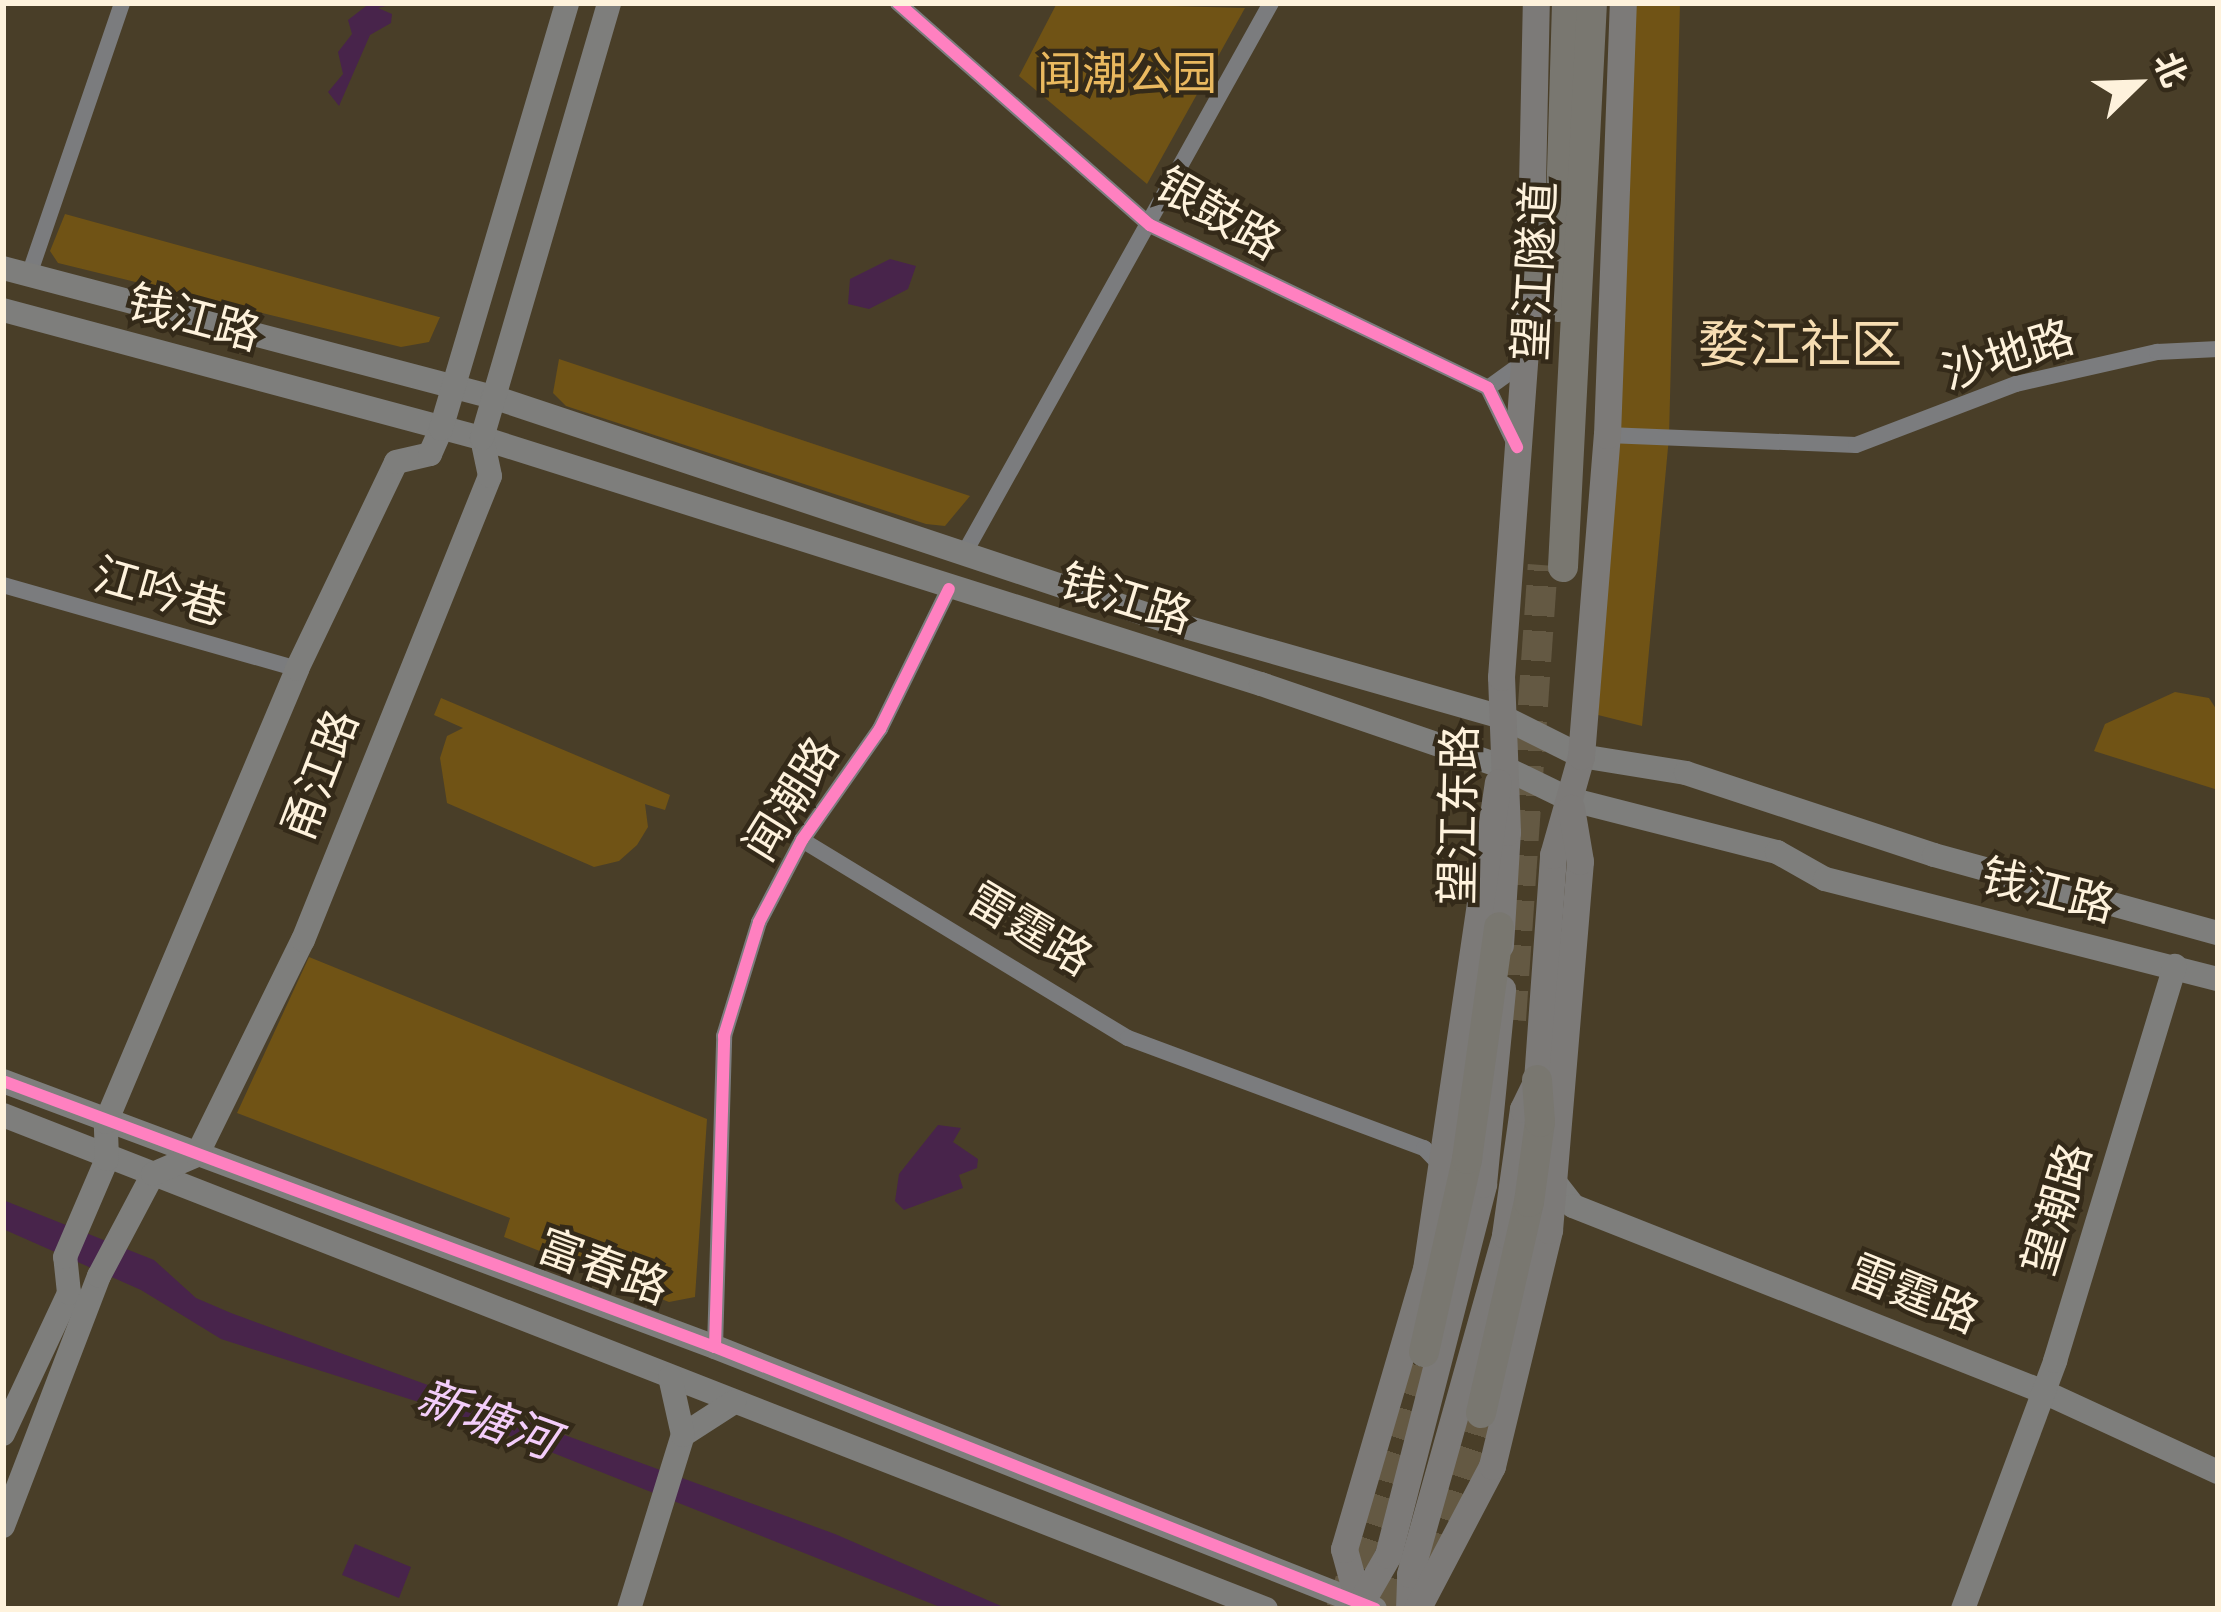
<!DOCTYPE html>
<html>
<head>
<meta charset="utf-8">
<style>
  body { margin:0 }
  #map { position:relative; width:2221px; height:1612px; overflow:hidden; background:#493e28; font-family:Figtree,"Noto Sans SC",sans-serif }
  div>[style] { position:absolute }
  [style*='--x'] { left:calc(var(--x)*1px); top:calc(var(--y)*1px); width:calc(var(--w)*1px); rotate:calc(var(--a)*1deg) }
  .green>* { inset:0; background:#705315 }
  .water>* { inset:0; background:#48244b }
  .highway-tunnel>* { height:30px; margin-top:-15px; transform-origin:0; background:repeating-linear-gradient(90deg,#645943 0 30px,transparent 0 45px) }
  .street>* { height:16px; margin:-8px; padding:0 8px; transform-origin:8px; border-radius:8px; background:#7b7c7e }
  .secondary>* { height:24px; margin:-12px; padding:0 12px; transform-origin:12px; border-radius:12px; background:#7e7e7c }
  .primary>* { height:27px; margin:-13.5px; padding:0 13.5px; transform-origin:13.5px; border-radius:13.5px; background:#7c7a78 }
  .highway>* { height:30px; margin:-15px; padding:0 15px; transform-origin:15px; border-radius:15px; background:#797770 }
  .cycleway>* { height:12px; margin:-6px; padding:0 6px; transform-origin:6px; border-radius:6px; background:#ff80c0 }
  span { translate:-50% -50%; white-space:nowrap; text-align:center; line-height:1.15; -webkit-text-stroke:9px #342a19; paint-order:stroke }
  .park-label { font-size:45px; color:#eab95f }
  .street-label { font-size:45px; color:#fef2dc }
  .water-label { font-size:48px; color:#f3cdfa; font-style:italic }
  .quarter-label { font-size:51px; color:#f6ddb2 }
  .frame { position:absolute; inset:0; border:6px solid #fef2dc; pointer-events:none }
  .north { position:absolute; left:2077px; top:24px; width:120px; height:120px; -webkit-text-stroke:9px #342a19; paint-order:stroke; rotate:67deg; font-size:33px; font-weight:700; line-height:48px; text-align:center; color:#fef2dc }
  .north::after { content:''; display:block; margin:auto; width:42px; height:54px; background:#fef2dc; clip-path:polygon(50% 0,100% 100%,50% 72%,0 100%) }
</style>
</head>
<body>
<div id="map">
  <div class="green">
    <div style="clip-path:polygon(1057px 3px,1245px 8px,1147px 184px,1019px 76px)"></div>
    <div style="clip-path:polygon(1634px 3px,1680px 3px,1669px 437px,1642px 726px,1598px 715px,1619px 434px)"></div>
    <div style="clip-path:polygon(65px 214px,439px 317px,440px 317px,429px 342px,401px 347px,58px 263px,50px 251px)"></div>
    <div style="clip-path:polygon(559px 359px,970px 496px,945px 526px,926px 524px,566px 406px,553px 393px)"></div>
    <div style="clip-path:polygon(2175px 692px,2209px 698px,2218px 712px,2218px 790px,2094px 751px,2105px 724px)"></div>
    <div style="clip-path:polygon(441px 698px,670px 795px,665px 810px,645px 804px,648px 827px,637px 845px,619px 861px,594px 867px,447px 803px,440px 758px,447px 736px,463px 728px,434px 715px)"></div>
    <div style="clip-path:polygon(309px 957px,707px 1119px,695px 1297px,669px 1302px,504px 1237px,510px 1218px,237px 1113px)"></div>
  </div>
  <div class="water">
    <div style="clip-path:polygon(370px 3px,397px 3px,378px 8px,392px 14px,391px 23px,370px 35px,339px 106px,328px 92px,343px 74px,338px 52px,352px 34px,348px 20px)"></div>
    <div style="clip-path:polygon(890px 259px,916px 266px,908px 289px,869px 309px,848px 304px,850px 279px)"></div>
    <div style="clip-path:polygon(938px 1125px,961px 1128px,953px 1142px,978px 1159px,977px 1168px,959px 1175px,963px 1188px,904px 1210px,895px 1201px,899px 1174px)"></div>
    <div style="clip-path:polygon(3px 1200px,154px 1260px,196px 1298px,231px 1313px,835px 1534px,1008px 1609px,945px 1609px,450px 1412px,221px 1339px,141px 1290px,3px 1229px)"></div>
    <div style="clip-path:polygon(355px 1544px,411px 1567px,399px 1598px,342px 1575px)"></div>
  </div>
  <div class="highway-tunnel">
    <div style="--x:1511;--y:1020;--w:456;--a:-86"></div>
    <div style="--x:1433;--y:1563;--w:157;--a:-72.3"></div>
    <div style="--x:1341;--y:1609;--w:270;--a:-72.1"></div>
    <div style="--x:1390;--y:1609;--w:54;--a:-70.6"></div>
  </div>
  <div class="street">
    <div style="--x:898;--y:3;--w:336;--a:41.4"></div>
    <div style="--x:1150;--y:225;--w:375;--a:25.7"></div>
    <div style="--x:1488;--y:388;--w:62;--a:64.3"></div>
    <div style="--x:29;--y:275;--w:287;--a:-71.1"></div>
    <div style="--x:1488;--y:388;--w:44;--a:-35.8"></div>
    <div style="--x:1607;--y:435;--w:249;--a:2.3"></div>
    <div style="--x:1856;--y:445;--w:171;--a:-20.9"></div>
    <div style="--x:2016;--y:384;--w:145;--a:-12.8"></div>
    <div style="--x:2157;--y:352;--w:61;--a:-2.8"></div>
    <div style="--x:965;--y:552;--w:629;--a:-60.87"></div>
    <div style="--x:3;--y:585;--w:306;--a:15.9"></div>
    <div style="--x:802;--y:840;--w:381;--a:31.3"></div>
    <div style="--x:1128;--y:1038;--w:316;--a:20.4"></div>
    <div style="--x:1424;--y:1148;--w:28;--a:46"></div>
    <div style="--x:715;--y:1347;--w:311;--a:-88.3"></div>
    <div style="--x:724;--y:1036;--w:119;--a:-72.9"></div>
    <div style="--x:759;--y:922;--w:93;--a:-62.3"></div>
    <div style="--x:802;--y:840;--w:136;--a:-54.9"></div>
    <div style="--x:880;--y:729;--w:156;--a:-63.8"></div>
  </div>
  <div class="secondary">
    <div style="--x:3;--y:268;--w:507;--a:14.75"></div>
    <div style="--x:493;--y:397;--w:726;--a:18.39"></div>
    <div style="--x:1182;--y:626;--w:336;--a:15.9"></div>
    <div style="--x:1505;--y:718;--w:85;--a:26.6"></div>
    <div style="--x:1581;--y:756;--w:106;--a:9.2"></div>
    <div style="--x:1686;--y:773;--w:261;--a:18.3"></div>
    <div style="--x:1934;--y:855;--w:295;--a:15.4"></div>
    <div style="--x:3;--y:310;--w:496;--a:15"></div>
    <div style="--x:482;--y:438;--w:817;--a:17.53"></div>
    <div style="--x:1261;--y:684;--w:256;--a:18.9"></div>
    <div style="--x:1503;--y:767;--w:73;--a:25.9"></div>
    <div style="--x:1569;--y:799;--w:215;--a:14.3"></div>
    <div style="--x:1777;--y:852;--w:55;--a:29.4"></div>
    <div style="--x:1825;--y:879;--w:406;--a:14.3"></div>
    <div style="--x:3;--y:1081;--w:760;--a:20.49"></div>
    <div style="--x:715;--y:1347;--w:710;--a:21.65"></div>
    <div style="--x:3;--y:1115;--w:1356;--a:21.36"></div>
    <div style="--x:1553;--y:1180;--w:33;--a:52"></div>
    <div style="--x:1573;--y:1206;--w:506;--a:21.55"></div>
    <div style="--x:2044;--y:1392;--w:192;--a:24.7"></div>
    <div style="--x:3;--y:1434;--w:156;--a:-64.9"></div>
    <div style="--x:69;--y:1293;--w:36;--a:-96"></div>
    <div style="--x:65;--y:1257;--w:107;--a:-66.8"></div>
    <div style="--x:107;--y:1159;--w:37;--a:-92"></div>
    <div style="--x:106;--y:1122;--w:492;--a:-67.1"></div>
    <div style="--x:297;--y:669;--w:229;--a:-64.4"></div>
    <div style="--x:396;--y:462;--w:35;--a:-13"></div>
    <div style="--x:430;--y:454;--w:27;--a:-66"></div>
    <div style="--x:441;--y:429;--w:444;--a:-73.5"></div>
    <div style="--x:683;--y:1435;--w:61;--a:-32.9"></div>
    <div style="--x:3;--y:1526;--w:268;--a:-69"></div>
    <div style="--x:99;--y:1276;--w:115;--a:-62.1"></div>
    <div style="--x:153;--y:1174;--w:48;--a:-23.4"></div>
    <div style="--x:197;--y:1155;--w:240;--a:-63.8"></div>
    <div style="--x:303;--y:940;--w:500;--a:-68.05"></div>
    <div style="--x:490;--y:476;--w:39;--a:-102"></div>
    <div style="--x:482;--y:438;--w:453;--a:-73.7"></div>
    <div style="--x:629;--y:1609;--w:182;--a:-72.8"></div>
    <div style="--x:683;--y:1435;--w:59;--a:-102.6"></div>
    <div style="--x:1963;--y:1609;--w:265;--a:-69.6"></div>
    <div style="--x:2055;--y:1361;--w:413;--a:-73.1"></div>
  </div>
  <div class="primary">
    <div style="--x:1500;--y:945;--w:113;--a:-86.5"></div>
    <div style="--x:1507;--y:832;--w:155;--a:-92.2"></div>
    <div style="--x:1501;--y:677;--w:397;--a:-85.8"></div>
    <div style="--x:1530;--y:281;--w:278;--a:-88.8"></div>
    <div style="--x:1359;--y:1604;--w:57;--a:-105.3"></div>
    <div style="--x:1344;--y:1549;--w:292;--a:-73.7"></div>
    <div style="--x:1426;--y:1269;--w:492;--a:-81.6"></div>
    <div style="--x:1357;--y:1609;--w:62;--a:-60.1"></div>
    <div style="--x:1388;--y:1555;--w:383;--a:-75.6"></div>
    <div style="--x:1483;--y:1184;--w:196;--a:-84.4"></div>
    <div style="--x:1409;--y:1609;--w:35;--a:-88"></div>
    <div style="--x:1410;--y:1574;--w:352;--a:-74.3"></div>
    <div style="--x:1505;--y:1235;--w:127;--a:-81.9"></div>
    <div style="--x:1523;--y:1109;--w:32;--a:-64"></div>
    <div style="--x:1537;--y:1080;--w:226;--a:-85.9"></div>
    <div style="--x:1553;--y:855;--w:103;--a:-74.2"></div>
    <div style="--x:1581;--y:756;--w:322;--a:-85.4"></div>
    <div style="--x:1607;--y:435;--w:432;--a:-87.9"></div>
    <div style="--x:1417;--y:1609;--w:161;--a:-62.3"></div>
    <div style="--x:1492;--y:1466;--w:243;--a:-76.4"></div>
    <div style="--x:1549;--y:1230;--w:370;--a:-85.2"></div>
    <div style="--x:1580;--y:861;--w:54;--a:-99.6"></div>
  </div>
  <div class="highway">
    <div style="--x:1530;--y:281;--w:72;--a:-76.3"></div>
    <div style="--x:1558;--y:307;--w:304;--a:-88.3"></div>
    <div style="--x:1563;--y:567;--w:565;--a:-87.06"></div>
    <div style="--x:1424;--y:1352;--w:198;--a:-77.4"></div>
    <div style="--x:1467;--y:1159;--w:234;--a:-82.1"></div>
    <div style="--x:1481;--y:1413;--w:216;--a:-77.2"></div>
    <div style="--x:1529;--y:1202;--w:81;--a:-82.2"></div>
    <div style="--x:1540;--y:1122;--w:42;--a:-94.1"></div>
  </div>
  <div class="cycleway">
    <div style="--x:898;--y:3;--w:336;--a:41.4"></div>
    <div style="--x:1150;--y:225;--w:375;--a:25.7"></div>
    <div style="--x:1488;--y:388;--w:66;--a:63.8"></div>
    <div style="--x:3;--y:1081;--w:760;--a:20.49"></div>
    <div style="--x:715;--y:1347;--w:710;--a:21.65"></div>
    <div style="--x:715;--y:1347;--w:311;--a:-88.3"></div>
    <div style="--x:724;--y:1036;--w:119;--a:-72.9"></div>
    <div style="--x:759;--y:922;--w:93;--a:-62.3"></div>
    <div style="--x:802;--y:840;--w:136;--a:-54.9"></div>
    <div style="--x:880;--y:729;--w:156;--a:-63.8"></div>
  </div>
  <div class="park-label">
    <span style="left:1127px;top:74px">闻潮公园</span>
  </div>
  <div class="street-label">
    <span style="left:1218px;top:214px;rotate:30deg">银鼓路</span>
    <span style="left:1535px;top:271px;rotate:-87deg">望江隧道</span>
    <span style="left:194px;top:318px;rotate:15deg">钱江路</span>
    <span style="left:2008px;top:355px;rotate:-17deg">沙地路</span>
    <span style="left:160px;top:592px;rotate:16deg">江吟巷</span>
    <span style="left:1126px;top:599px;rotate:17deg">钱江路</span>
    <span style="left:320px;top:775px;rotate:-69deg">甬江路</span>
    <span style="left:791px;top:799px;rotate:-58deg">闻潮路</span>
    <span style="left:1459px;top:815px;rotate:-89deg">望江东路</span>
    <span style="left:2048px;top:891px;rotate:14deg">钱江路</span>
    <span style="left:1030px;top:929px;rotate:31deg">雷霆路</span>
    <span style="left:2057px;top:1209px;rotate:-73deg">望潮路</span>
    <span style="left:603px;top:1267px;rotate:20deg">富春路</span>
    <span style="left:1914px;top:1294px;rotate:22deg">雷霆路</span>
  </div>
  <div class="water-label">
    <span style="left:487px;top:1419px;rotate:20deg">新塘河</span>
  </div>
  <div class="quarter-label">
    <span style="left:1800px;top:345px">婺江社区</span>
  </div>
  <div class="frame"></div>
  <div class="north">北</div>
</div>
</body>
</html>
